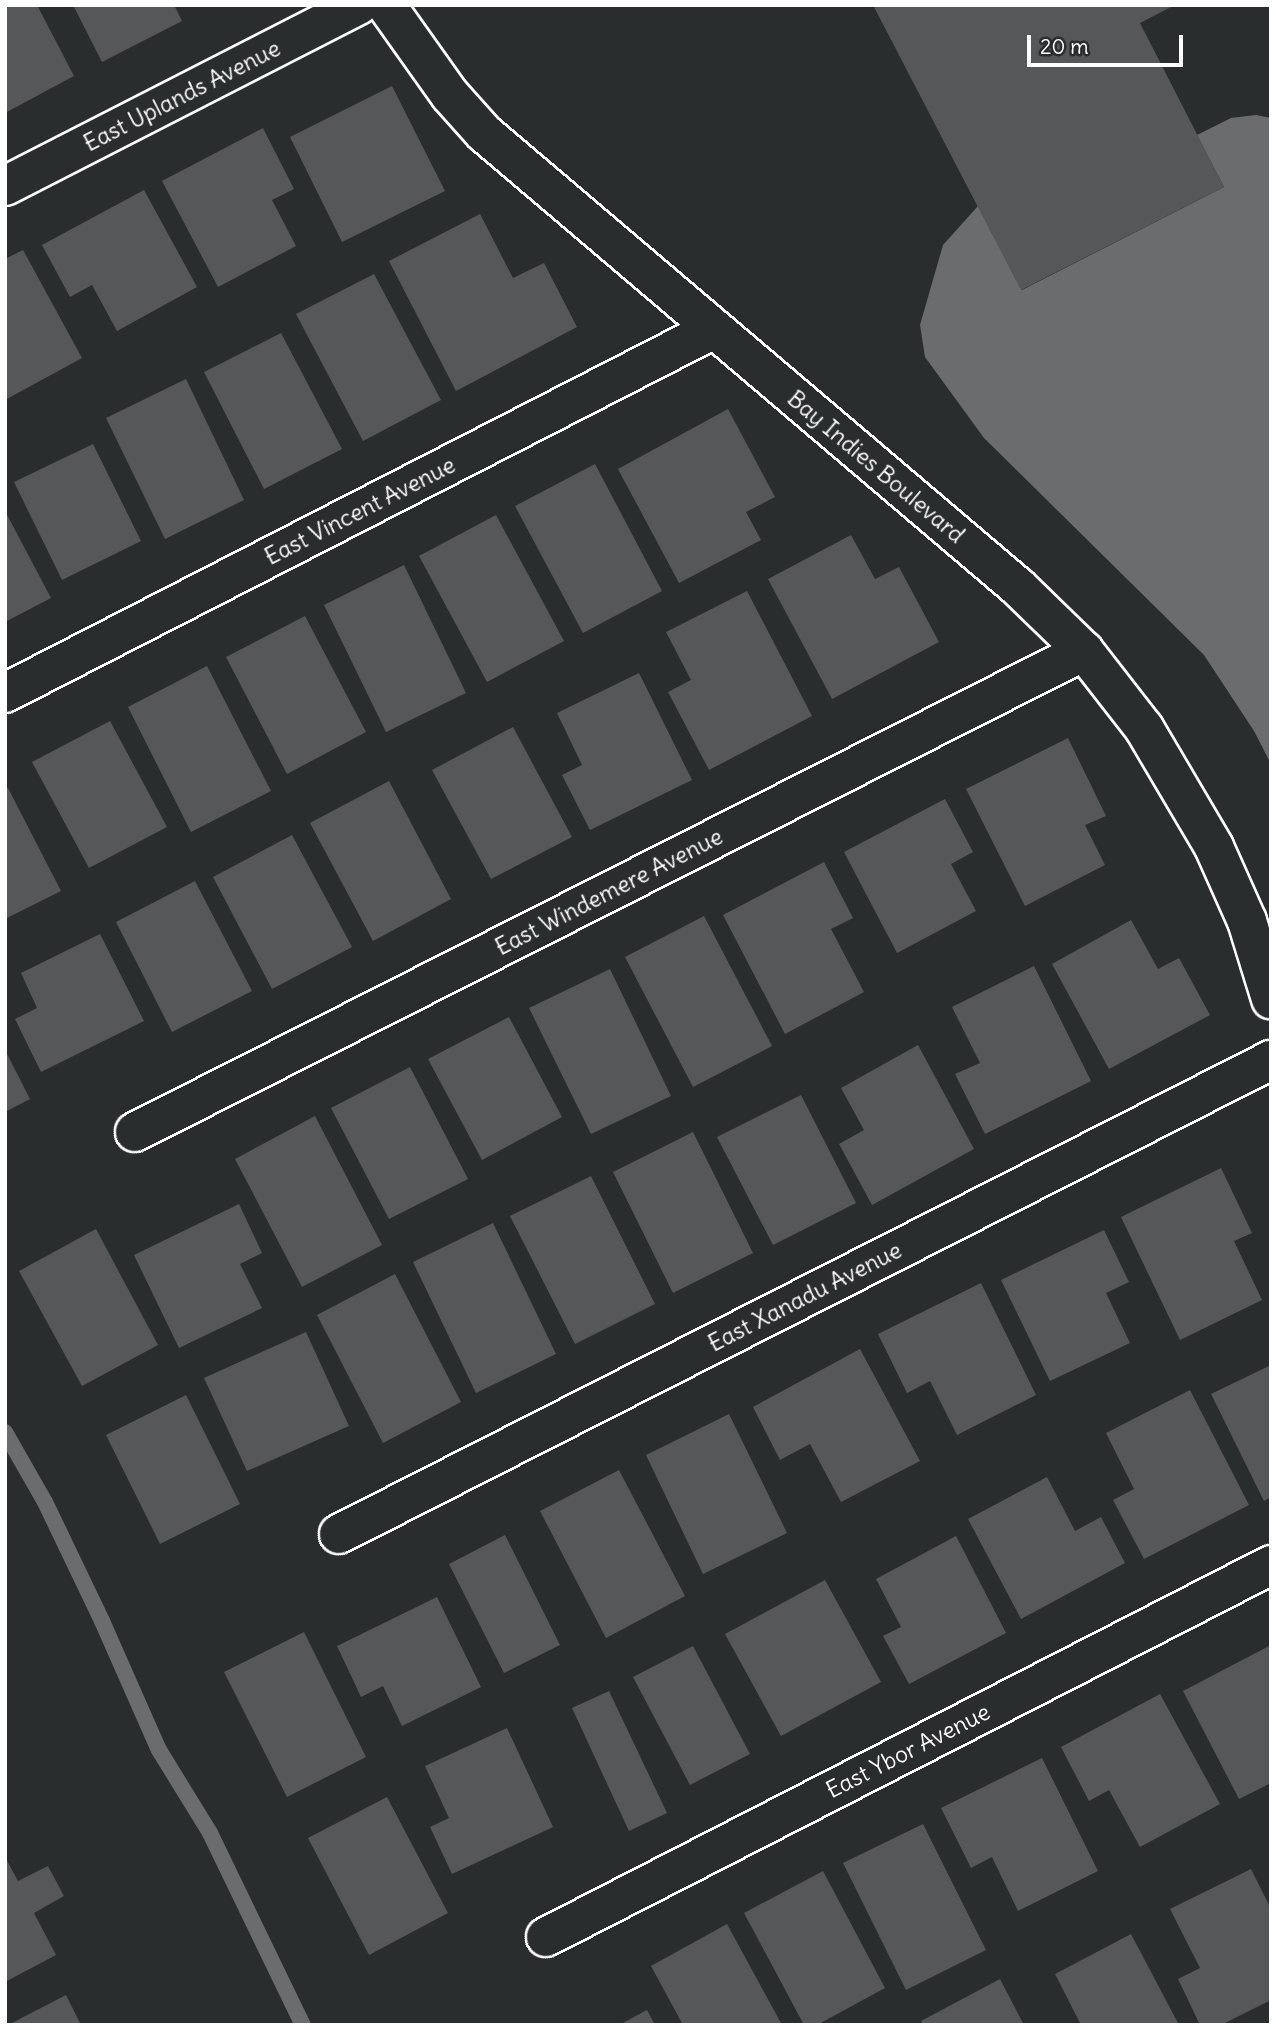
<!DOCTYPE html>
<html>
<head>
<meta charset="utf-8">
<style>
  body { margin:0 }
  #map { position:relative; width:1276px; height:2030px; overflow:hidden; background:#2a2d2e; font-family:Delius,sans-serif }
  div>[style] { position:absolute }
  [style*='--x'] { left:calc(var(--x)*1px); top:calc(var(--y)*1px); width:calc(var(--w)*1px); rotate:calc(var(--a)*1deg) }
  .water>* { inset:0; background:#6a6c6d }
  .stream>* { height:16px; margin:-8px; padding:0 8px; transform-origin:8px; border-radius:8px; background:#6a6c6d }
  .building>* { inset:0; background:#555758 }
  .roads { filter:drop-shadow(2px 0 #fff) drop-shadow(-2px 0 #fff) drop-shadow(0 2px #fff) drop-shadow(0 -2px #fff) }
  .minor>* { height:38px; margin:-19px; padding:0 19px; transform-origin:19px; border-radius:19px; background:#2a2d2e }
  span { translate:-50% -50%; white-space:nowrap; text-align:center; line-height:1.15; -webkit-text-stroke:6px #2a2d2e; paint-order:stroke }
  .street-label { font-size:23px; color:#fff }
  .frame { position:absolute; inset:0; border:7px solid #fff; pointer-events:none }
  .scale { position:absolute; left:1027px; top:35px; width:156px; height:32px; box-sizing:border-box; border:4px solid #fff; border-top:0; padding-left:9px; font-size:21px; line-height:24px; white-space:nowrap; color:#fff; -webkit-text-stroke:5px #2a2d2e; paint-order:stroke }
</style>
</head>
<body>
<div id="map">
  <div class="water">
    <div style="clip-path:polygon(1256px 115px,1271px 118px,1271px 764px,1254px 731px,1204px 655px,984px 438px,925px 357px,920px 325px,943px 245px,978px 206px,1022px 290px,1224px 187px,1197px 135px,1231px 118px)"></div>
  </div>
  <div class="stream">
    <div style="--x:5;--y:1432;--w:81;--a:60.3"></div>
    <div style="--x:45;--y:1502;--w:132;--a:64.4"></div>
    <div style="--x:102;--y:1621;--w:141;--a:66.2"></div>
    <div style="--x:159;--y:1750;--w:97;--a:58.4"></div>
    <div style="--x:210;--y:1833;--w:213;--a:64.2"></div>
  </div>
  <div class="building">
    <div style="clip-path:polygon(5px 5px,37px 5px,74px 76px,5px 113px)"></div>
    <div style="clip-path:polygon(73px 5px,174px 5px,182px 21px,102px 62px)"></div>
    <div style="clip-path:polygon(873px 5px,1175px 5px,1140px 23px,1224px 187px,1021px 290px)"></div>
    <div style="clip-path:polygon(392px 86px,445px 191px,342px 242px,290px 137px)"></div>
    <div style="clip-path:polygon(263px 128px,294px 189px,272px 200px,296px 246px,218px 287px,162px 181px)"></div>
    <div style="clip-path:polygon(144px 190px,197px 287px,117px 331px,92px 285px,70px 297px,42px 245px)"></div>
    <div style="clip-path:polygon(480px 214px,513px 278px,544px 263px,577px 327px,456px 391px,389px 261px)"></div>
    <div style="clip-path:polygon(23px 250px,82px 358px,5px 400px,5px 259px)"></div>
    <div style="clip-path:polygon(374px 274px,441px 400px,363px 441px,296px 314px)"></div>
    <div style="clip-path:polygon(281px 333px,342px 449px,264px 489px,204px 372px)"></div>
    <div style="clip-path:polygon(186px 379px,244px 500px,165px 539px,106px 418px)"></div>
    <div style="clip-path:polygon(728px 409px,775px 497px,746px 512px,761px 540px,679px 583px,618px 469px)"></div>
    <div style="clip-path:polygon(93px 444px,141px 541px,62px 580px,14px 482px)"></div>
    <div style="clip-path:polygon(595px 464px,662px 591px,583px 633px,515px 506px)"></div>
    <div style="clip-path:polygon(5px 511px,51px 598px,5px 622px)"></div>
    <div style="clip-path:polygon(496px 515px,564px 641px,487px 682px,419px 556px)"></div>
    <div style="clip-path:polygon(851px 535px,875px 579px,899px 567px,939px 642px,832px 699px,768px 579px)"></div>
    <div style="clip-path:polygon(404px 565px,466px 693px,386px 732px,324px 605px)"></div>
    <div style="clip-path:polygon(747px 591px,812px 716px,709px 770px,668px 692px,691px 680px,666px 632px)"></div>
    <div style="clip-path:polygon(305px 616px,366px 732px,287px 774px,226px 657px)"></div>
    <div style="clip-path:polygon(207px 666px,271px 791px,191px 832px,128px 707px)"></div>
    <div style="clip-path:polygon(639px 673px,692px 780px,590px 830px,562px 775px,582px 765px,557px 713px)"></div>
    <div style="clip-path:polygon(110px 721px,167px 827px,89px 868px,32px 762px)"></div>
    <div style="clip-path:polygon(513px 727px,572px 837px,491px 879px,432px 770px)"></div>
    <div style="clip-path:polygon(1068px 738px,1106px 816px,1085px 825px,1105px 865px,1025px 906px,966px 789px)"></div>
    <div style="clip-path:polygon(389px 781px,451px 899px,373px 941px,310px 823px)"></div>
    <div style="clip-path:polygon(8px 788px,61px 891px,5px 919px,5px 789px)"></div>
    <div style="clip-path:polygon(945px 799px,973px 852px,951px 864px,976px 911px,897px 953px,844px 852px)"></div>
    <div style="clip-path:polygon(292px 835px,352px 947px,272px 989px,213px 877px)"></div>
    <div style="clip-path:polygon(824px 862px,853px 918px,831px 929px,864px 992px,785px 1034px,723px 915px)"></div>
    <div style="clip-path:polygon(195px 881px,252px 991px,172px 1032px,116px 922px)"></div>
    <div style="clip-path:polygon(704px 916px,772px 1046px,693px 1087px,625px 957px)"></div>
    <div style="clip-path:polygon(1131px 920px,1158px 969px,1179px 958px,1210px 1015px,1109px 1069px,1052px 964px)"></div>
    <div style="clip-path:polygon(100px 934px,144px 1021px,41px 1072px,15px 1019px,37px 1008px,21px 973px)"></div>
    <div style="clip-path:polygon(1034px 966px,1091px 1081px,985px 1134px,955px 1074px,980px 1063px,952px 1007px)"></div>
    <div style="clip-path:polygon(610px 969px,671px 1096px,591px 1134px,529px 1008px)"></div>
    <div style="clip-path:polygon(509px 1017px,562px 1117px,482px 1160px,428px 1059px)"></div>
    <div style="clip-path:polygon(918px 1045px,974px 1149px,872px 1205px,839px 1144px,864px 1130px,841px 1088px)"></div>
    <div style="clip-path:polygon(5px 1050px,30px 1099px,5px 1112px)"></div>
    <div style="clip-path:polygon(410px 1067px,468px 1179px,389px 1219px,331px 1108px)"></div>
    <div style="clip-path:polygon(801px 1095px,856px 1203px,773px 1245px,717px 1137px)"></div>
    <div style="clip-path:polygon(315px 1116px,382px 1245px,302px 1287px,235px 1159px)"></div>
    <div style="clip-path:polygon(693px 1132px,753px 1253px,673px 1293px,613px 1172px)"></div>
    <div style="clip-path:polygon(1221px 1168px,1252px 1233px,1234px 1241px,1262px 1300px,1180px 1340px,1121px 1217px)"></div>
    <div style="clip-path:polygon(591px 1176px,655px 1304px,575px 1344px,510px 1216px)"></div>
    <div style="clip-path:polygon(239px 1204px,262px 1253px,240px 1264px,262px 1308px,179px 1348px,134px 1255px)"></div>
    <div style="clip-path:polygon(493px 1223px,556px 1354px,476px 1393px,413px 1262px)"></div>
    <div style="clip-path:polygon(96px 1229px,158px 1345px,82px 1386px,19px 1271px)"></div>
    <div style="clip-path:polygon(1104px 1230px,1129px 1282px,1106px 1293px,1130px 1343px,1050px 1381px,1001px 1280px)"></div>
    <div style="clip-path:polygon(395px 1274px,461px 1402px,383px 1443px,317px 1315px)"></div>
    <div style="clip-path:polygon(981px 1283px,1036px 1395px,957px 1435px,930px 1381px,907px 1393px,878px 1334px)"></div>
    <div style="clip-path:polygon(306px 1332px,349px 1426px,247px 1471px,204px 1378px)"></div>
    <div style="clip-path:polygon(860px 1349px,920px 1461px,841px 1502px,810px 1444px,780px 1460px,753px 1407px)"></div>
    <div style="clip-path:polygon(1271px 1365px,1271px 1497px,1264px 1501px,1211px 1394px)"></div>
    <div style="clip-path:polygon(1190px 1390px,1249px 1505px,1144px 1559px,1113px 1500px,1134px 1489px,1106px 1433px)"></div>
    <div style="clip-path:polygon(186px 1395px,240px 1504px,160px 1544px,106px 1435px)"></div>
    <div style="clip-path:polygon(729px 1414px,787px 1533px,703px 1574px,646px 1455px)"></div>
    <div style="clip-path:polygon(619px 1470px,685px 1596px,606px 1638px,540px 1511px)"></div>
    <div style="clip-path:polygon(1047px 1477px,1075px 1531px,1101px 1517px,1125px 1563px,1021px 1619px,968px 1519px)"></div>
    <div style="clip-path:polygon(505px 1535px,560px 1645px,504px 1673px,449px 1564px)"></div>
    <div style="clip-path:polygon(956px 1536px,1006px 1633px,909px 1684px,883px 1636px,901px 1627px,876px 1579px)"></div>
    <div style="clip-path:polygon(825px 1580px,881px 1682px,781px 1736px,725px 1634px)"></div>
    <div style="clip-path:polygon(437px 1597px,481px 1687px,402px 1726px,383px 1686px,361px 1697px,337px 1646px)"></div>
    <div style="clip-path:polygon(304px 1632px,366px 1757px,287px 1797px,224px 1672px)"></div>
    <div style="clip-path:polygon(1271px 1645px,1271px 1783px,1239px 1799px,1183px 1691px)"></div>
    <div style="clip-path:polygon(693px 1646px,750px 1754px,690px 1785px,633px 1677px)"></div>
    <div style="clip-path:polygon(609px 1691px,667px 1813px,629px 1831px,572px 1708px)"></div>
    <div style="clip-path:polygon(1160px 1694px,1220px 1804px,1140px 1847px,1109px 1790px,1089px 1801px,1061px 1747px)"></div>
    <div style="clip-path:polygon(507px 1728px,553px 1827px,452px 1874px,430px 1827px,449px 1818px,425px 1766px)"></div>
    <div style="clip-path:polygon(1042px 1758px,1098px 1871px,1018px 1911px,992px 1857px,971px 1868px,941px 1808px)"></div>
    <div style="clip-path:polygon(387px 1797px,448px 1913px,369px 1955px,308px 1838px)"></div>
    <div style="clip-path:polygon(923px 1824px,986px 1950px,906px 1990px,843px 1863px)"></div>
    <div style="clip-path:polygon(5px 1857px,18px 1881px,48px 1866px,64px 1896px,34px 1913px,56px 1955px,5px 1982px)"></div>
    <div style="clip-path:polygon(1251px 1869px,1271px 1909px,1271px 2000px,1221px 2025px,1200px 2025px,1178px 1979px,1200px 1968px,1170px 1909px)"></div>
    <div style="clip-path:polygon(823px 1871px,885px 1988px,817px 2025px,804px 2025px,744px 1913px)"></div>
    <div style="clip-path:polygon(727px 1924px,782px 2025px,683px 2025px,651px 1966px)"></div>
    <div style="clip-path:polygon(1131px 1934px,1179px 2025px,1081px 2025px,1055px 1974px)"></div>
    <div style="clip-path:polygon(1000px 1979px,1024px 2025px,923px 2025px,921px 2021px)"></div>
    <div style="clip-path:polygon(66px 1995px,81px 2025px,8px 2025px)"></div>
    <div style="clip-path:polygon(647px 2010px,655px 2025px,619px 2025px)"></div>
  </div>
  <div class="roads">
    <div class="minor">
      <div style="--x:386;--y:5;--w:110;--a:54.6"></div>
      <div style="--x:450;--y:95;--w:51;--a:48.2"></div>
      <div style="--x:484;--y:133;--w:701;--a:40.37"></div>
      <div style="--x:1018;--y:587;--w:92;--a:44.1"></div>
      <div style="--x:1084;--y:651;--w:98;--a:52.1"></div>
      <div style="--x:1144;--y:728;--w:138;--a:59.5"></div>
      <div style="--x:1214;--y:847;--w:81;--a:66"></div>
      <div style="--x:1247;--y:921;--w:82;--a:72.9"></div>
      <div style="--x:5;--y:186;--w:397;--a:-27.1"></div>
      <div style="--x:5;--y:693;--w:797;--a:-27.18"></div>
      <div style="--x:135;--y:1132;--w:1064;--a:-26.88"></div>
      <div style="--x:339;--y:1534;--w:1046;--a:-26.96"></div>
      <div style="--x:546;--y:1937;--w:815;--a:-27.16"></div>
    </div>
  </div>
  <div class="street-label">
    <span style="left:182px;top:96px;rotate:-27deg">East Uplands Avenue</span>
    <span style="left:876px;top:467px;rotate:40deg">Bay Indies Boulevard</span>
    <span style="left:360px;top:511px;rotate:-27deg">East Vincent Avenue</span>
    <span style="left:609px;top:892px;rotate:-27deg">East Windemere Avenue</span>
    <span style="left:805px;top:1297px;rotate:-27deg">East Xanadu Avenue</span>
    <span style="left:908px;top:1751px;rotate:-27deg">East Ybor Avenue</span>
  </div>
  <div class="frame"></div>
  <div class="scale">20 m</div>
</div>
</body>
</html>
